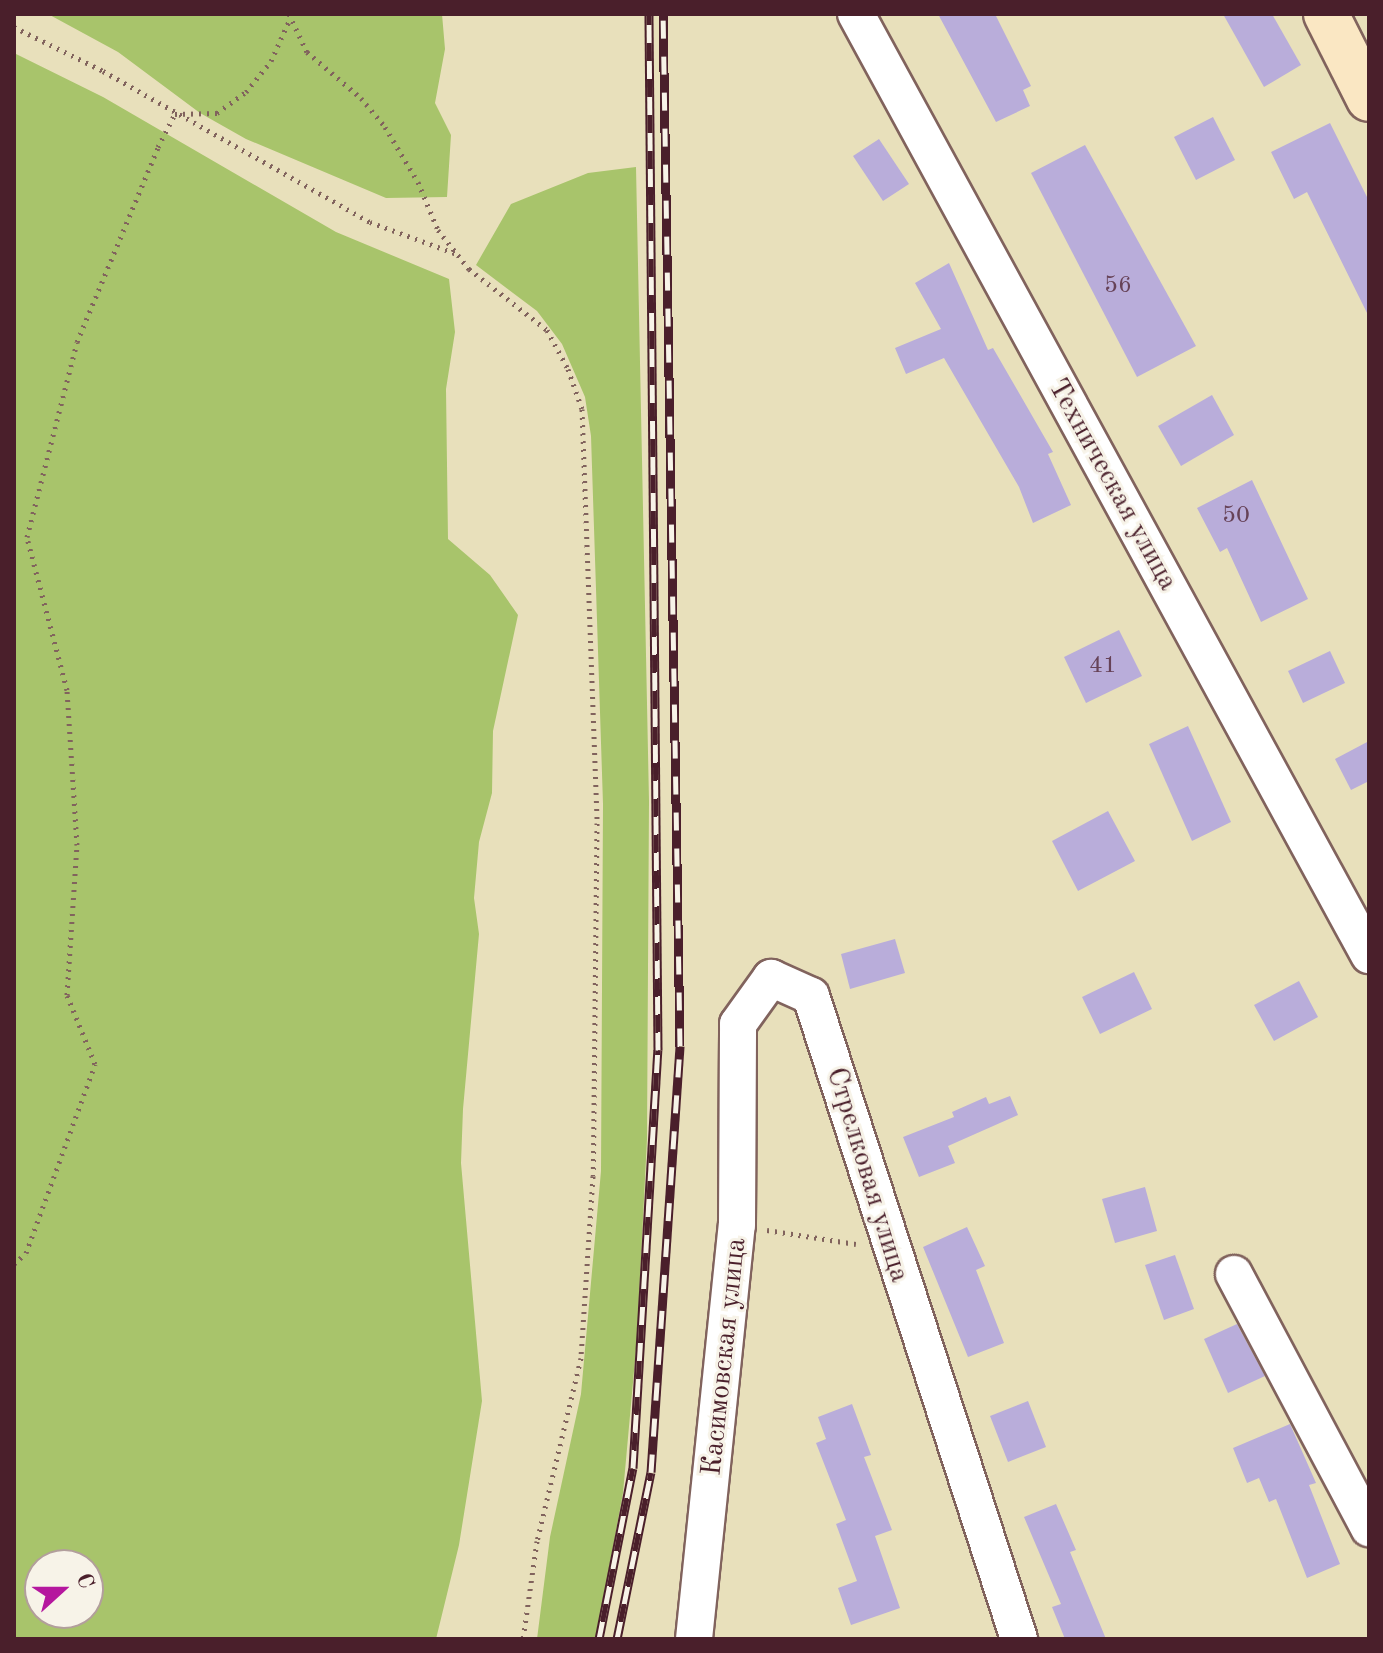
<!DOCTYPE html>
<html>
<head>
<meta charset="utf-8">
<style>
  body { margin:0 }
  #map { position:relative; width:1383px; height:1653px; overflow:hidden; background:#e8e0bb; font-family:"Old Standard TT",serif }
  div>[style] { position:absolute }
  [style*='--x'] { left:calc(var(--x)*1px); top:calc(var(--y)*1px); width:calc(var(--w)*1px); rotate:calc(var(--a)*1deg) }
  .green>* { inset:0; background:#a8c46b }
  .building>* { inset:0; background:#b9adda }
  .path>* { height:5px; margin-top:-2.5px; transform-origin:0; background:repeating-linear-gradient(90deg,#81635d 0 2px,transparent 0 8px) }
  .roads { filter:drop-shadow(2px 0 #81635d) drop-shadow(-2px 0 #81635d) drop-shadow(0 2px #81635d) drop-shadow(0 -2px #81635d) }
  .street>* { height:36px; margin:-18px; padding:0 18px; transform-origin:18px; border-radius:18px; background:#fff }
  .secondary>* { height:44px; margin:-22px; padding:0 22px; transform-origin:22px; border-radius:22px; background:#fae7c3 }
  .rail>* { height:9px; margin-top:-4.5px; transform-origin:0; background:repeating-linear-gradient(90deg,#f7f3e8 0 18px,#4a1f2b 0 36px); box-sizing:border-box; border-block:2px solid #4a1f2b }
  span { translate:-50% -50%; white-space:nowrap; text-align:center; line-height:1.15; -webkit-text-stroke:6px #f7f3e8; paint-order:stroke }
  .number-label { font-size:24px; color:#664257 }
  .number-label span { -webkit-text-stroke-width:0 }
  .street-label { font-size:28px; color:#4a1f2b }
  .frame { position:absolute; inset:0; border:16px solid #4a1f2b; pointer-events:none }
  .north { position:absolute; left:24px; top:1549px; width:80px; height:80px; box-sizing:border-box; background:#f7f3e8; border:2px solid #b29e9c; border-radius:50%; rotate:69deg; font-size:22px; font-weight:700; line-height:32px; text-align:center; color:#4a1f2b }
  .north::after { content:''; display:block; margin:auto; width:28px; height:36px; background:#b5179e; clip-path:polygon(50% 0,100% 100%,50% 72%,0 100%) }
</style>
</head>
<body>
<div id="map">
  <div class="green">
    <div style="clip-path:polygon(48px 14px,442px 14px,445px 49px,435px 103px,451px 135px,447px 197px,386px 198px,246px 139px,200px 113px,118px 52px)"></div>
    <div style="clip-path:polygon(evenodd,14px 53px,103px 97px,336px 232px,449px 279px,455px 332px,446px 389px,448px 539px,490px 575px,518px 615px,493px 731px,492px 793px,479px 842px,474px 898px,479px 934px,463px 1109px,461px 1163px,482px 1401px,459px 1545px,436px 1639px,14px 1639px,14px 53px,40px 1565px,88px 1565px,88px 1613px,40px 1613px,40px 1565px)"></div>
    <div style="clip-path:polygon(636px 167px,649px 801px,647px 1139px,637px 1338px,623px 1493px,596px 1639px,537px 1639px,550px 1537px,581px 1394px,601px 1171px,603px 804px,591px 436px,585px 397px,562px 344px,537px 311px,476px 265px,511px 204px,588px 173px)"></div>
  </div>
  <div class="building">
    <div style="clip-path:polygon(938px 14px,995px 14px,1031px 86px,1023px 90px,1030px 106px,996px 122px)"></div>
    <div style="clip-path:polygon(1223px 14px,1272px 14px,1301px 65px,1264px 87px)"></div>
    <div style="clip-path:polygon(1213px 117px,1235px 160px,1196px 180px,1174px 137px)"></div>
    <div style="clip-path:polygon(1330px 123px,1369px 201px,1369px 317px,1307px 192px,1294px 199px,1271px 152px)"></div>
    <div style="clip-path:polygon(879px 139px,909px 184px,883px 201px,853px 156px)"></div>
    <div style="clip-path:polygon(1085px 145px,1196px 346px,1137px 377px,1031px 173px)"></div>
    <div style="clip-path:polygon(949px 263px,988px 350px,993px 348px,1053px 452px,1048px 454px,1071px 505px,1033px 523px,1019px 487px,944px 358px,906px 374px,895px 348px,941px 329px,915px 283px)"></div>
    <div style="clip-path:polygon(1212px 395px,1234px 435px,1181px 466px,1158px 426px)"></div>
    <div style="clip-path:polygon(1252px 480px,1308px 599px,1261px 622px,1227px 548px,1220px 552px,1197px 508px)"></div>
    <div style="clip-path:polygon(1119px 630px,1142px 676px,1086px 703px,1064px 657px)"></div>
    <div style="clip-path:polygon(1330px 651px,1345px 683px,1303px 703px,1288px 671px)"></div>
    <div style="clip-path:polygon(1188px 726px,1231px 822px,1192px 841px,1149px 744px)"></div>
    <div style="clip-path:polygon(1369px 741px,1369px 781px,1351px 790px,1335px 759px)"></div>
    <div style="clip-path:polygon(1108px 811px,1135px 861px,1078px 891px,1052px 841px)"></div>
    <div style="clip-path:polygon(895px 939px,905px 973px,850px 989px,841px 954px)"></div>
    <div style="clip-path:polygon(1134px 972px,1152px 1009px,1100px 1034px,1082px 997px)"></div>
    <div style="clip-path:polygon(1299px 981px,1318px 1017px,1274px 1041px,1254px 1005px)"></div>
    <div style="clip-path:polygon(1010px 1096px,1018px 1115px,948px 1146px,955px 1163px,919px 1177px,903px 1137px,954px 1117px,952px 1112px,986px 1097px,989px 1104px)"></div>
    <div style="clip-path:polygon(1145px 1187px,1157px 1231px,1115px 1243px,1102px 1199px)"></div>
    <div style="clip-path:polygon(967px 1227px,985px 1266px,976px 1270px,1004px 1343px,968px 1357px,923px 1247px)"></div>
    <div style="clip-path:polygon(1175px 1255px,1194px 1309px,1164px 1320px,1145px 1265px)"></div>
    <div style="clip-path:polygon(1237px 1324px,1265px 1376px,1228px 1393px,1204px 1339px)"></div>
    <div style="clip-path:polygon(1028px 1401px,1046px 1447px,1008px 1462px,990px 1416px)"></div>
    <div style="clip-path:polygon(852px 1404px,871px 1455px,864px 1457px,892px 1530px,875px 1536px,900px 1608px,851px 1625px,838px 1588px,857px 1581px,836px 1524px,846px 1520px,816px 1443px,826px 1439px,818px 1417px)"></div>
    <div style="clip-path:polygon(1290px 1424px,1316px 1483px,1309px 1485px,1340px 1564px,1307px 1578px,1276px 1499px,1269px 1502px,1259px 1478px,1247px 1483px,1233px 1448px)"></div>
    <div style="clip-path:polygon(1056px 1504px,1076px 1550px,1070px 1552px,1106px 1639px,1065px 1639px,1052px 1607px,1061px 1604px,1024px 1517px)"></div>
  </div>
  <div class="path">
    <div style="--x:289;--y:14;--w:42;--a:64.7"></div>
    <div style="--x:307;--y:52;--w:71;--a:40.4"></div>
    <div style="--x:361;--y:98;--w:38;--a:50"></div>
    <div style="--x:385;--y:127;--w:64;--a:59"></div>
    <div style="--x:418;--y:182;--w:52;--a:67.4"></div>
    <div style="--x:438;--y:230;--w:50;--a:51.5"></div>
    <div style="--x:469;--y:269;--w:99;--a:38"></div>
    <div style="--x:547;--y:330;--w:44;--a:61.7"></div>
    <div style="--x:568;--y:369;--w:42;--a:70.7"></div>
    <div style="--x:582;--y:409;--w:414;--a:87.9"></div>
    <div style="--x:597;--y:823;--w:353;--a:90.6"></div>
    <div style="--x:593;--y:1176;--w:182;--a:93.8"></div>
    <div style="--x:581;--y:1358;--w:188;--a:103.5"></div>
    <div style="--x:537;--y:1541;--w:99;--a:98.1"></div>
    <div style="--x:14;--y:27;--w:99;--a:26.3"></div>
    <div style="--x:103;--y:71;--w:307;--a:29.5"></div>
    <div style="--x:370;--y:222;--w:93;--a:20.2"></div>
    <div style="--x:767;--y:1230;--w:90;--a:8.9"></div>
    <div style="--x:14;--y:1264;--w:16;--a:-43"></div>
    <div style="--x:26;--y:1253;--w:201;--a:-69.9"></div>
    <div style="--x:95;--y:1064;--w:74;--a:-112.1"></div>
    <div style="--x:67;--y:995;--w:150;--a:-86.2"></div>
    <div style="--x:77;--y:845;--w:155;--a:-93.7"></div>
    <div style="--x:67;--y:690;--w:158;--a:-104.7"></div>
    <div style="--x:27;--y:537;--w:201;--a:-75.6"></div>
    <div style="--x:77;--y:342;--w:211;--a:-67.4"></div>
    <div style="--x:158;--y:147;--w:37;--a:-63"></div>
    <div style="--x:175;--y:114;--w:42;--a:-1.4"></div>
    <div style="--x:217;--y:113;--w:36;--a:-36"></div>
    <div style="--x:246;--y:92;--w:40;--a:-51"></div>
    <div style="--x:271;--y:61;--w:46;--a:-65.7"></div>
  </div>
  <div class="roads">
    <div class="street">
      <div style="--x:856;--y:14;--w:1072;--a:61.4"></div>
      <div style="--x:1234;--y:1274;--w:288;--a:62"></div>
      <div style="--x:694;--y:1639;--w:416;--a:-84.1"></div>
      <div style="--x:737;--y:1225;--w:201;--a:-89.7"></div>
      <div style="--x:738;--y:1024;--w:57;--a:-54.3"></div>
      <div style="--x:771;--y:978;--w:44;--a:24.2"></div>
      <div style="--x:811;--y:996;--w:676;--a:72.07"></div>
    </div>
    <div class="secondary">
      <div style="--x:1326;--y:14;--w:95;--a:63.2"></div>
    </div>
  </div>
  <div class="rail">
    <div style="--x:599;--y:1639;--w:174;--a:-78.8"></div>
    <div style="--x:633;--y:1468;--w:419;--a:-86.6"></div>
    <div style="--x:658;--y:1050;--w:1036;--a:-90.5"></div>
    <div style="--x:617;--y:1639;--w:170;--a:-78.5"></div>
    <div style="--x:651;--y:1472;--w:427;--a:-86.1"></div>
    <div style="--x:680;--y:1046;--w:1032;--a:-90.94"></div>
  </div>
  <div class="number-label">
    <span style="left:1118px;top:287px">56</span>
    <span style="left:1236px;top:517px">50</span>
    <span style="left:1103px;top:667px">41</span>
  </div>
  <div class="street-label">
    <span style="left:1112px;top:485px;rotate:61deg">Техническая улица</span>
    <span style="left:867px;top:1175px;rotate:73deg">Стрелковая улица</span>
    <span style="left:725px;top:1357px;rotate:-84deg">Касимовская улица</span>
  </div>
  <div class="frame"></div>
  <div class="north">С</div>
</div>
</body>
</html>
